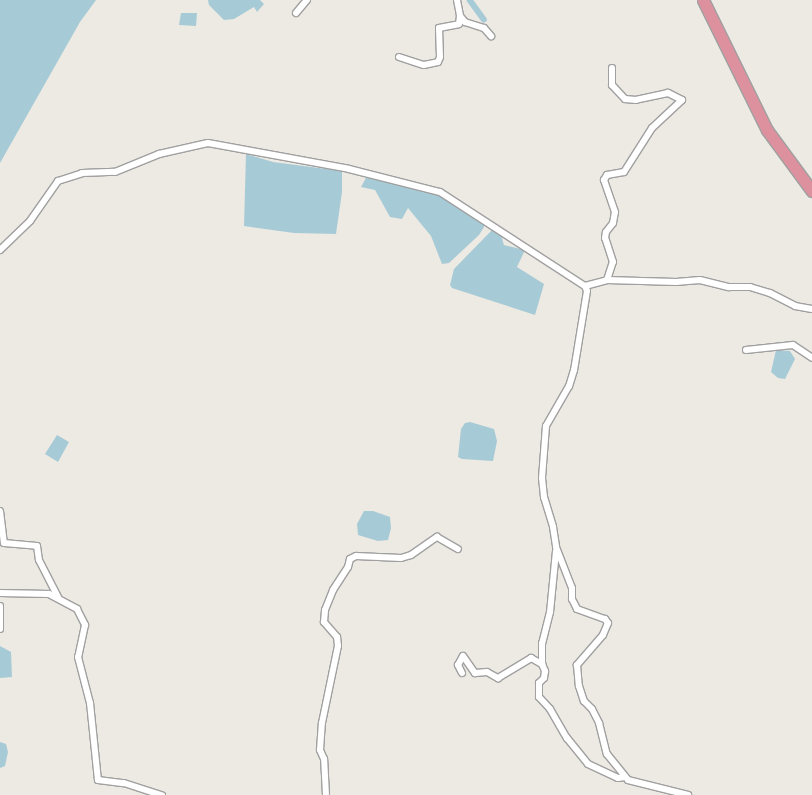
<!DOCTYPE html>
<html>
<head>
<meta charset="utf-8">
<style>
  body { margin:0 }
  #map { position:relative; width:812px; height:795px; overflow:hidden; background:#ede9e3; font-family:"IBM Plex Sans",sans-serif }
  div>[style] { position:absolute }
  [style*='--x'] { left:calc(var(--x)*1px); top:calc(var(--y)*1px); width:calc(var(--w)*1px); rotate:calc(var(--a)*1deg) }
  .water>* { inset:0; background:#a7cbd6 }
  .canal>* { height:5.5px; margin:-2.75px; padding:0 2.75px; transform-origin:2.75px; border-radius:2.75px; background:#a7cbd6 }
  .roads { filter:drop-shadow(1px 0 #a0a0a0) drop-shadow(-1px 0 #a0a0a0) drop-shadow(0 1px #a0a0a0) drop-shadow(0 -1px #a0a0a0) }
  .street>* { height:6px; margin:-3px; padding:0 3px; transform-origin:3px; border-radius:3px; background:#fff }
  .highway>* { height:11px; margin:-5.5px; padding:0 5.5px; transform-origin:5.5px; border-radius:5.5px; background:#dd919f }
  span { translate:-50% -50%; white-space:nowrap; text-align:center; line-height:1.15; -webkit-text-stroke:3px #fff; paint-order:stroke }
</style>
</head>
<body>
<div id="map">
  <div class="water">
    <div style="clip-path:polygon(0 0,96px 0,80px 22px,0 163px)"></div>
    <div style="clip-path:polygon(208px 0,260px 0,264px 4px,257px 12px,254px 7px,234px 19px,224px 20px,209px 5px)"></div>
    <div style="clip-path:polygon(181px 13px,197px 13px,196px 26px,179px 25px)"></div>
    <div style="clip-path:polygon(246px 154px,273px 162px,342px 171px,342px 192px,336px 234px,294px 233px,244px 226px)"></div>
    <div style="clip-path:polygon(367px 176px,441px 195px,484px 222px,484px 227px,479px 235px,449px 263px,442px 264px,431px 236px,408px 208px,402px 219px,390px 217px,375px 190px,361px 187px)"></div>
    <div style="clip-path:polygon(493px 229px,501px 235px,504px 245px,525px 250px,517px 267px,544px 284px,535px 315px,452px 288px,450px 285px,454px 269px)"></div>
    <div style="clip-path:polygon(776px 350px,790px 351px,795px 359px,785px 379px,778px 378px,771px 372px)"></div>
    <div style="clip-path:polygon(470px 422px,494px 429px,497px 441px,493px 461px,462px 459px,458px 457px,461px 429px,465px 423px)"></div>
    <div style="clip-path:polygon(57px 435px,69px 442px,58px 462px,45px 454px)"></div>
    <div style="clip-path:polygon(364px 511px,373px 511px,390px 517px,391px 528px,388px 540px,378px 541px,358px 535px,357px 524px)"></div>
    <div style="clip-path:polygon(0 646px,11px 652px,12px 677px,0 678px)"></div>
    <div style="clip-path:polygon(0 742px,6px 744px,8px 752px,5px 766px,0 768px)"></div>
  </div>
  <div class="canal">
    <div style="--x:470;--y:0;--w:24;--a:54"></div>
  </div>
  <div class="roads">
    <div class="street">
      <div style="--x:457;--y:0;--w:16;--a:79"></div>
      <div style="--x:460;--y:16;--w:8;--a:50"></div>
      <div style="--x:465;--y:22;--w:20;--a:18"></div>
      <div style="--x:484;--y:28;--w:11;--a:49"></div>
      <div style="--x:296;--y:13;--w:17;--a:-50"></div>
      <div style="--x:399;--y:57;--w:26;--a:18"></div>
      <div style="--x:424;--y:65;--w:14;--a:-12"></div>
      <div style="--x:438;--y:62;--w:5;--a:-68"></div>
      <div style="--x:440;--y:57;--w:29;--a:-92"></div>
      <div style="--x:439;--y:28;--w:20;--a:-11"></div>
      <div style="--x:459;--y:24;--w:8;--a:-83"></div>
      <div style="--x:0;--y:250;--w:42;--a:-44"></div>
      <div style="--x:30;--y:221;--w:49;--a:-55"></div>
      <div style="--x:58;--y:181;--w:25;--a:-18"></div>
      <div style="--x:82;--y:173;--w:33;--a:-2"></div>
      <div style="--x:115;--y:172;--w:48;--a:-22.2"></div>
      <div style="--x:159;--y:154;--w:50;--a:-12.7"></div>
      <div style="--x:208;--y:143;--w:143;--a:10.4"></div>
      <div style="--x:349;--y:169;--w:94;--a:14.2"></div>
      <div style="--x:440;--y:192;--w:173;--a:33"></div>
      <div style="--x:585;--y:286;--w:5;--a:68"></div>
      <div style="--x:587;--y:291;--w:80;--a:99.3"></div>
      <div style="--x:574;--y:370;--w:17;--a:107"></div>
      <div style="--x:569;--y:386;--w:46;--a:119.9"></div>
      <div style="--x:546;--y:426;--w:52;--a:94.4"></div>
      <div style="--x:542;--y:478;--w:19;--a:84"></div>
      <div style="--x:544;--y:497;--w:31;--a:73"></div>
      <div style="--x:553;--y:527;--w:20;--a:81"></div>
      <div style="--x:556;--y:547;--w:44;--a:68.7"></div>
      <div style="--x:572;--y:588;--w:11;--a:90"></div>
      <div style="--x:572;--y:599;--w:11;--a:63"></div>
      <div style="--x:577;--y:609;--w:30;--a:20"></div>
      <div style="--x:605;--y:619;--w:5;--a:53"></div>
      <div style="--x:608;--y:623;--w:13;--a:113"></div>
      <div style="--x:603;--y:635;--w:40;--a:131"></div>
      <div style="--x:577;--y:665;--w:21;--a:85"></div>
      <div style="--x:579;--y:686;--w:16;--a:72"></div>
      <div style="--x:584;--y:701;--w:11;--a:45"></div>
      <div style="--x:592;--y:709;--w:16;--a:63"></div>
      <div style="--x:599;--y:723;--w:32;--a:76"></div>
      <div style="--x:607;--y:754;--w:33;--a:51"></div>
      <div style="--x:628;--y:780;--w:62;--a:14"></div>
      <div style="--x:607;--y:280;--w:19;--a:-72"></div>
      <div style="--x:613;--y:262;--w:25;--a:-108"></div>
      <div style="--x:605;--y:238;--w:6;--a:-81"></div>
      <div style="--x:606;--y:232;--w:11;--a:-52"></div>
      <div style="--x:613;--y:223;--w:11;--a:-80"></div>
      <div style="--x:615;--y:212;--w:34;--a:-109"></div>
      <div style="--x:604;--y:180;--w:6;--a:-59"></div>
      <div style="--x:607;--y:175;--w:17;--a:-10"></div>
      <div style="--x:624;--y:172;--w:52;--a:-57.5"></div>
      <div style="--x:652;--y:128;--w:41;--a:-43"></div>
      <div style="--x:682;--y:100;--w:16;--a:-153"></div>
      <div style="--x:668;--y:93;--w:33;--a:168"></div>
      <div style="--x:636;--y:100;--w:11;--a:-175"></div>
      <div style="--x:625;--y:99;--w:19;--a:-133"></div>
      <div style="--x:612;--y:85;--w:17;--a:-90"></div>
      <div style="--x:585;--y:286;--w:23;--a:-15"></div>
      <div style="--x:607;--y:280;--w:69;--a:1.7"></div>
      <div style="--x:676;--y:282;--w:24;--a:-5"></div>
      <div style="--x:700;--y:280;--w:30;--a:14"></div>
      <div style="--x:729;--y:287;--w:21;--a:0"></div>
      <div style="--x:750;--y:287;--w:21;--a:17"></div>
      <div style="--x:770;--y:293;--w:28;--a:27"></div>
      <div style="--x:795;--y:306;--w:17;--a:10"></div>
      <div style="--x:746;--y:350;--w:47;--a:-6.1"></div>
      <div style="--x:793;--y:345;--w:23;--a:34"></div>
      <div style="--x:0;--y:511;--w:32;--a:83"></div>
      <div style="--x:4;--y:543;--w:33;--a:5"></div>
      <div style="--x:37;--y:546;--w:14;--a:82"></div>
      <div style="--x:39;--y:560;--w:42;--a:62.8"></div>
      <div style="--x:556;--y:551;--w:61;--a:95.6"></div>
      <div style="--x:550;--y:612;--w:32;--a:104"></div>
      <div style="--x:542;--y:643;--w:21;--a:90"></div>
      <div style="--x:542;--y:664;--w:8;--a:67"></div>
      <div style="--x:545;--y:671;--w:7;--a:98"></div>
      <div style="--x:544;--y:678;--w:7;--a:135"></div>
      <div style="--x:539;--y:683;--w:14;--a:90"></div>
      <div style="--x:539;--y:697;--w:16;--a:47"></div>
      <div style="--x:550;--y:709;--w:34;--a:60"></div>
      <div style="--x:567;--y:738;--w:33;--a:51"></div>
      <div style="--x:588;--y:764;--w:33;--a:25"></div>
      <div style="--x:618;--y:778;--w:7;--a:-8"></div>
      <div style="--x:0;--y:593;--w:49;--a:1.2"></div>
      <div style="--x:49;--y:594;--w:32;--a:28"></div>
      <div style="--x:77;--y:609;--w:18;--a:63"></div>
      <div style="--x:85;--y:625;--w:33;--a:102"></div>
      <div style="--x:78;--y:657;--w:48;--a:75.4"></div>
      <div style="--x:90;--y:703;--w:77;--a:84.1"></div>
      <div style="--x:98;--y:780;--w:26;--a:7"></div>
      <div style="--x:124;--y:783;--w:40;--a:18"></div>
      <div style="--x:0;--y:606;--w:23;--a:90"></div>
      <div style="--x:462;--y:673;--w:9;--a:-117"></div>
      <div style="--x:458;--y:665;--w:10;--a:-61"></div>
      <div style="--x:463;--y:656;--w:21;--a:55"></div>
      <div style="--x:475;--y:673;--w:12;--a:-5"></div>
      <div style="--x:487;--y:672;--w:13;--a:29"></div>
      <div style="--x:498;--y:678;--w:39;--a:-31"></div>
      <div style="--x:531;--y:658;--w:13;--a:29"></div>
      <div style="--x:326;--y:795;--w:36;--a:-93"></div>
      <div style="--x:324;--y:759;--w:10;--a:-114"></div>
      <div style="--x:320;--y:750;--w:27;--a:-86"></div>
      <div style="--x:322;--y:723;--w:79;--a:-78.3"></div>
      <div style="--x:338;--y:646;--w:9;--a:-96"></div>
      <div style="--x:337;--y:637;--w:20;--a:-131"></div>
      <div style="--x:324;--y:622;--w:12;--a:-85"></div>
      <div style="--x:325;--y:610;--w:22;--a:-68"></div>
      <div style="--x:333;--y:590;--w:27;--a:-57"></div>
      <div style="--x:348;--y:567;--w:8;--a:-76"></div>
      <div style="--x:350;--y:559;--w:7;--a:-27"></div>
      <div style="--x:356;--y:556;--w:45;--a:2.5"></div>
      <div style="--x:401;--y:558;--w:10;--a:-17"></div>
      <div style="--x:411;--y:555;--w:32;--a:-35"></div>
      <div style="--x:437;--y:537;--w:24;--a:30"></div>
    </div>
    <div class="highway">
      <div style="--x:703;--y:0;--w:145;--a:63.8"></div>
      <div style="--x:767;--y:130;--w:76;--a:53.6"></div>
    </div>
  </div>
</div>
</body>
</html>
